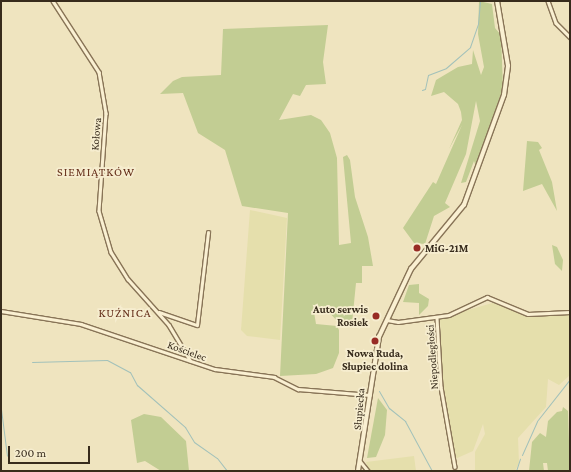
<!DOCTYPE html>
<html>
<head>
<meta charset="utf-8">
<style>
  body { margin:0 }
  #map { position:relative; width:571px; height:472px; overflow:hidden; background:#efe4bf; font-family:"Crimson Pro",serif }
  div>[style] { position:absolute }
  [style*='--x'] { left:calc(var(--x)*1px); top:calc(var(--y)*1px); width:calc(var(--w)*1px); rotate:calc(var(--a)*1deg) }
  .farmland>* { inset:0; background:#e5dfac }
  .green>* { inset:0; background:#c2cd93 }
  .stream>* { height:1px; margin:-0.5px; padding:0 0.5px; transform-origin:0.5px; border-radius:0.5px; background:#a2c1ba }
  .roads { filter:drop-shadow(1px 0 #887457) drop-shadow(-1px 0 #887457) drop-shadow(0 1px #887457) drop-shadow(0 -1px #887457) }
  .street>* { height:2.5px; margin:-1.25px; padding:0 1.25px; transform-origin:1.25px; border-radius:1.25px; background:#faf0d2 }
  .secondary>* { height:3.5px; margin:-1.75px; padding:0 1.75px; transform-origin:1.75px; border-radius:1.75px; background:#faf0d2 }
  .dots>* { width:11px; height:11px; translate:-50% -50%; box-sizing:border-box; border:2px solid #f6edcf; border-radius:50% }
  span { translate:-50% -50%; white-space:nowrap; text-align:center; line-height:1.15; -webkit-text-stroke:3.5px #f6edcf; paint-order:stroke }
  .street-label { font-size:11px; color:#372b1c }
  .poi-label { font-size:11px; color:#372b1c; font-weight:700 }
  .left { translate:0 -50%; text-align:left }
  .right { translate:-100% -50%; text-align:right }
  .neighbourhood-label { font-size:12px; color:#652f1a; letter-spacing:1px }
  .frame { position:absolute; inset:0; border:2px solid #372b1c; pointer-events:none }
  .scale { position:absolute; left:8px; top:446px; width:82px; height:18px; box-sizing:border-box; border:2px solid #372b1c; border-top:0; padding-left:5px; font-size:12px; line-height:14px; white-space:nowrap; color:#372b1c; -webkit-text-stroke:3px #f6edcf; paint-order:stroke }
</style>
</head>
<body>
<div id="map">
  <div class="farmland">
    <div style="clip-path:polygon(250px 210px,287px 218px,280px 340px,247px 336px,241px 330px)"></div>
    <div style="clip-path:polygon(496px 302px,524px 316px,570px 314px,570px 375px,559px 385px,548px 379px,546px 407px,518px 438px,519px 463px,515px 471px,475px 471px,475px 452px,485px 434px,483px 424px,473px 451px,455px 459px,442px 383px,440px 318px)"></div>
    <div style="clip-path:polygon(414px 456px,416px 471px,369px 471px,366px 462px)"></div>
  </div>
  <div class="green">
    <div style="clip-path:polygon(479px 1px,492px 4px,495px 28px,501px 35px,503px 88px,476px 167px,474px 161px,466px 182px,461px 183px,480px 121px,476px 101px,466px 154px,445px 203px,450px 207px,434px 216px,425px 244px,414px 243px,403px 228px,433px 182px,436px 184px,462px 125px,449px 149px,462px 120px,461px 112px,458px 104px,444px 92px,431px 96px,436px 80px,458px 67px,472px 64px,473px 50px,481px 75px,484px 67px,478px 34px)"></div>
    <div style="clip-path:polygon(328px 25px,323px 62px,326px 84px,306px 85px,300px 96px,293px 94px,279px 120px,311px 115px,321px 120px,330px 133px,337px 158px,339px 245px,351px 243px,343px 157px,347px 155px,350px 160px,355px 197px,368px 237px,373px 266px,362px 266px,362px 283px,356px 283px,352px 323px,341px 325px,325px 308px,314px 312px,316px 324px,337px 326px,339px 330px,339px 353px,333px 368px,316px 374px,280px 376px,288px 213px,242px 206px,225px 150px,198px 133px,183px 93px,160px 94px,173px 81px,182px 77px,221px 75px,223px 29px)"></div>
    <div style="clip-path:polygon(527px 141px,538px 142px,542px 148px,539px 150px,552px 182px,557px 211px,542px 184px,523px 191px)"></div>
    <div style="clip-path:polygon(552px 245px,557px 247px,563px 260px,562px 271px,555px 264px)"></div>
    <div style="clip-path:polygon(419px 284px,419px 293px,429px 299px,428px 306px,419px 315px,419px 303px,403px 302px,409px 285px)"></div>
    <div style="clip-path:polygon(378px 398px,387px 410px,385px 435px,376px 457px,367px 458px)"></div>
    <div style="clip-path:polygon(563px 407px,568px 411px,570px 471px,548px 471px,547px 463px,543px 463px,544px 471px,529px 471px,532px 442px,540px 433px,546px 437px,548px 421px,557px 412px,562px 411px)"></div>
    <div style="clip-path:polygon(144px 414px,161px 417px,186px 441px,189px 471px,161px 471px,145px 461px,137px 463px,131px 420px)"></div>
  </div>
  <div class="stream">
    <div style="--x:422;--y:90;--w:3;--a:-18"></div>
    <div style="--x:425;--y:89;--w:14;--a:-78"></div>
    <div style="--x:428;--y:75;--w:19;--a:-21"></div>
    <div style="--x:446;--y:68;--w:32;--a:-41"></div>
    <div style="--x:470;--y:47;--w:24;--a:-71"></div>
    <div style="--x:478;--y:24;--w:23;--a:-85"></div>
    <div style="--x:32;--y:362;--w:75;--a:-1.5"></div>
    <div style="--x:107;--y:360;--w:26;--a:28"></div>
    <div style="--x:130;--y:372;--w:15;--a:62"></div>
    <div style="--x:137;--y:385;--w:64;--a:41.2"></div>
    <div style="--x:185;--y:427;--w:17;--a:59"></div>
    <div style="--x:194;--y:442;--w:28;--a:35"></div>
    <div style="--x:217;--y:458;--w:16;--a:52"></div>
    <div style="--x:379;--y:391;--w:20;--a:60"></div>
    <div style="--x:389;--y:408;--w:21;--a:39"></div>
    <div style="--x:405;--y:421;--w:57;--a:61.6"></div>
    <div style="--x:1;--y:409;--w:47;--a:82.7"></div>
    <div style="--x:522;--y:455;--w:37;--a:-66"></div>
    <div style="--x:537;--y:421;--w:53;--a:-51.8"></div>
    <div style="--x:516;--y:471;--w:13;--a:-72"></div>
  </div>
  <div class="roads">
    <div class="street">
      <div style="--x:53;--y:1;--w:85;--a:57.1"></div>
      <div style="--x:99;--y:72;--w:42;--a:80.3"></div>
      <div style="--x:106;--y:113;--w:98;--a:94.1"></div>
      <div style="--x:99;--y:211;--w:43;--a:73.7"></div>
      <div style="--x:111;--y:252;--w:32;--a:58"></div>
      <div style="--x:128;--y:279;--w:62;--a:48.3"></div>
      <div style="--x:169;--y:325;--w:41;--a:59"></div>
      <div style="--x:548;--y:1;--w:23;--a:70"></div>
      <div style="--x:556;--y:23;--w:20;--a:45"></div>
      <div style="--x:1;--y:311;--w:81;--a:9.2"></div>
      <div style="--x:81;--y:324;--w:141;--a:18.6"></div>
      <div style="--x:215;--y:369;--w:60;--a:7.7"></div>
      <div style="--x:274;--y:377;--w:27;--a:27"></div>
      <div style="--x:298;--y:389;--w:72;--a:4.8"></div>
      <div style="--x:159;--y:312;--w:40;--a:18.9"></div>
      <div style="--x:197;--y:325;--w:93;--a:-83.2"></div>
      <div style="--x:437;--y:318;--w:69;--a:86.7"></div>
      <div style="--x:441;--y:387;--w:81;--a:80.1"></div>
      <div style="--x:387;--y:320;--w:11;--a:10"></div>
      <div style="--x:398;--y:322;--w:51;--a:-7.8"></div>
      <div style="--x:449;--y:315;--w:42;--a:-25.3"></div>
      <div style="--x:487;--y:297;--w:44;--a:22.5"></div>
      <div style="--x:528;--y:314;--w:42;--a:-2.7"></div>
      <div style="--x:360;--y:461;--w:13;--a:51"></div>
    </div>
    <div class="secondary">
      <div style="--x:358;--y:471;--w:136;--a:-81.1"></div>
      <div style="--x:379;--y:337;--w:75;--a:-64.8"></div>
      <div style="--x:411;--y:269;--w:83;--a:-50.4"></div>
      <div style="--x:464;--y:205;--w:117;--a:-70"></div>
      <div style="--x:504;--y:95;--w:29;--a:-82"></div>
      <div style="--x:508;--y:66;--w:66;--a:-99.6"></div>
    </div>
  </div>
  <div class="dots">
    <div style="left:417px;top:248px;background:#982c25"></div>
    <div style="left:376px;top:316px;background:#982c25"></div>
    <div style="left:375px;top:341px;background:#982c25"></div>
  </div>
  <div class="street-label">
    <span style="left:96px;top:134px;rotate:-85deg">Kołowa</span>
    <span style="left:187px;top:351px;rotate:20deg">Kościelec</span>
    <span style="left:432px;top:357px;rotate:-94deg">Niepodległości</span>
    <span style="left:359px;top:409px;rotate:-85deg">Słupiecka</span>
  </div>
  <div class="poi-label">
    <span class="left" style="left:425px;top:248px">MiG-21M</span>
    <span class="right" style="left:368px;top:316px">Auto serwis<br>Rosiek</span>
    <span style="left:375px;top:360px">Nowa Ruda,<br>Słupiec dolina</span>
  </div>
  <div class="neighbourhood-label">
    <span style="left:96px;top:173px">SIEMIĄTKÓW</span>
    <span style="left:125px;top:314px">KUŹNICA</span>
  </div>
  <div class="frame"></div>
  <div class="scale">200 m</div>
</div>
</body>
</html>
